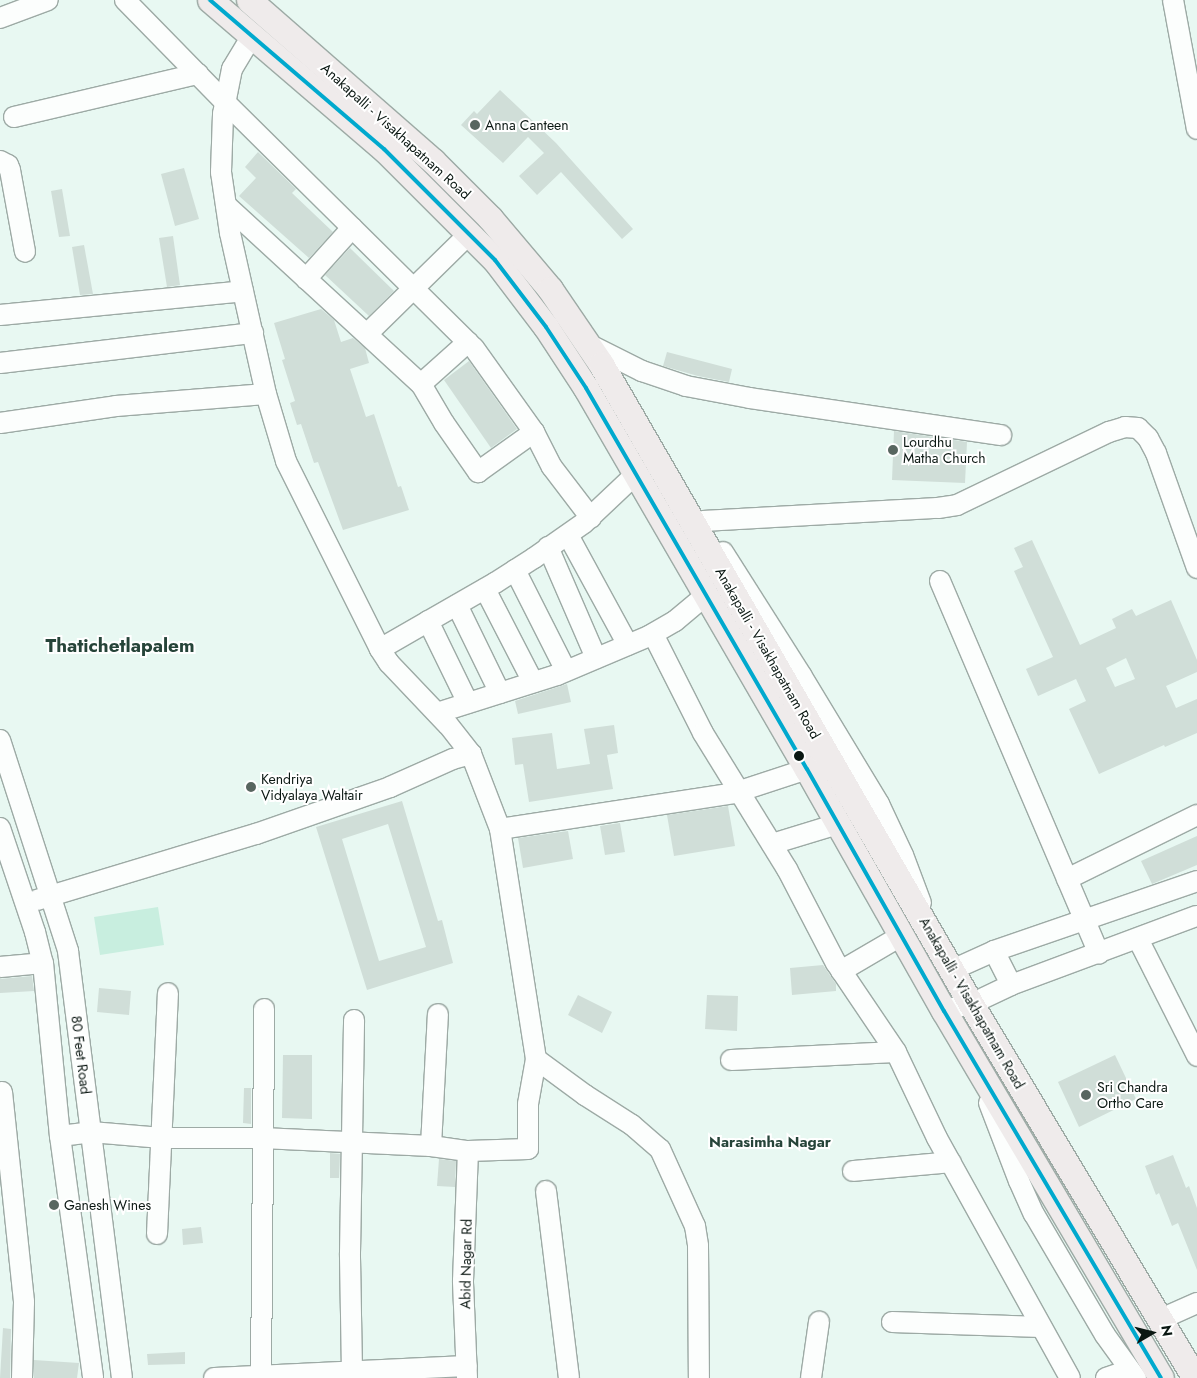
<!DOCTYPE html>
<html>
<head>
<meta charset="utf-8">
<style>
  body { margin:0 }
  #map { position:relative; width:1197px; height:1378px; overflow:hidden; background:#e8f8f2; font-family:Jost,sans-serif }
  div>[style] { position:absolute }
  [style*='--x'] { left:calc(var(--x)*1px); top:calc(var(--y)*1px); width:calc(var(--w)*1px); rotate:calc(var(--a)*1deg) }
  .green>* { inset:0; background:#c8eedf }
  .building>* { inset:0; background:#d0ded8 }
  .roads { filter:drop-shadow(1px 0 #9daaa5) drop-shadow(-1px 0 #9daaa5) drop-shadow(0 1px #9daaa5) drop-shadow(0 -1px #9daaa5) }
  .minor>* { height:20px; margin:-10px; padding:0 10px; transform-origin:10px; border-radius:10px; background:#fcfefd }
  .major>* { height:25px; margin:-12.5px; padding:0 12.5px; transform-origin:12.5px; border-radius:12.5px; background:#efebeb }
  .bus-1>* { height:4px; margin:-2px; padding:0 2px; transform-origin:2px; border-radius:2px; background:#00a9ce }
  .dots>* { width:14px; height:14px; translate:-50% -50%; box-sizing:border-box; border:2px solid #fff; border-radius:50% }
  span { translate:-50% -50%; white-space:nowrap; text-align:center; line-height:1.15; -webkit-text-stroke:4px #fff; paint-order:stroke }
  .poi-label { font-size:14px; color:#0a1712 }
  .left { translate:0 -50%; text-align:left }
  .street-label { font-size:14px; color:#0a1712 }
  .neighbourhood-label { font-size:15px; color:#264439; font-weight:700 }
  .district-label { font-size:19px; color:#264439; font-weight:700 }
  .north { position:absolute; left:1127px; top:1308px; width:50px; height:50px; -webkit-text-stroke:4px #fff; paint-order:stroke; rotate:82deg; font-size:14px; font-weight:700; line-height:20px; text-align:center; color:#0a1712 }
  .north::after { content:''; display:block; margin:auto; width:18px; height:22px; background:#0a1712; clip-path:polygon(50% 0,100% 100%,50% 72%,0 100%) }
</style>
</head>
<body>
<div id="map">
  <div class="green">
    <div style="clip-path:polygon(158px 907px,164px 945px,100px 955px,94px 917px)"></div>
  </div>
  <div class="building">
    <div style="clip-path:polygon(500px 90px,556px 143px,633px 229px,622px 239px,561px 172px,537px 195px,519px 176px,544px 153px,528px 137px,503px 163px,461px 125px,474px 111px,477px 114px)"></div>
    <div style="clip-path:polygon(258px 152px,296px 189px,292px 193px,333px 232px,309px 258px,239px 196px,256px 178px,245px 167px)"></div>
    <div style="clip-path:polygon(184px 168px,199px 219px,175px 226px,161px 174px)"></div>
    <div style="clip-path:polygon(62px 189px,70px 236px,59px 237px,51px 191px)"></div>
    <div style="clip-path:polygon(173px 236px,180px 285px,167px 287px,159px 238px)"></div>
    <div style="clip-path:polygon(84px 245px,93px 294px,80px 295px,72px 247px)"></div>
    <div style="clip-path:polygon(350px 248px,394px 291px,369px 316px,325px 275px)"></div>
    <div style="clip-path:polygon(321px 309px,334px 320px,341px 342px,353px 338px,365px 348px,369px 363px,350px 369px,366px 417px,374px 414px,398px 487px,401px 486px,409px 510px,343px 530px,318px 462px,314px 463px,301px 424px,297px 425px,290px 403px,295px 401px,282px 360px,285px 359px,274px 323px)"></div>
    <div style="clip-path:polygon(667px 352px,732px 369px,729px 382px,698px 376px,663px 366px)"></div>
    <div style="clip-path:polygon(469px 361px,517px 429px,491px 448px,444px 380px)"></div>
    <div style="clip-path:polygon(894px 431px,967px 442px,965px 483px,892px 480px)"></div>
    <div style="clip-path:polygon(evenodd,1032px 540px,1080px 645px,1116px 628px,1112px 619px,1132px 609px,1136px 616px,1171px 600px,1197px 660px,1197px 672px,1166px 686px,1176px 708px,1197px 699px,1197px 733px,1165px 747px,1164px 745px,1099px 774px,1069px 709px,1086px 701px,1076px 679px,1038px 696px,1026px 669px,1053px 657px,1014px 571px,1023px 567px,1014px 548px,1032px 540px,1126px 658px,1135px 679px,1115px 687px,1106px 668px,1126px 658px)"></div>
    <div style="clip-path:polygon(567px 684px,571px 702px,518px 714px,515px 701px)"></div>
    <div style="clip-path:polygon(614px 725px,618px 753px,607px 755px,613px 789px,529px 802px,523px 764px,515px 765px,512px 738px,552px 733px,557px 769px,590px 764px,584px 729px)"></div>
    <div style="clip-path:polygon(evenodd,402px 801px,438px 921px,442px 920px,453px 963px,367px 990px,316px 827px,402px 801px,388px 824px,426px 947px,379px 961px,342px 839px,388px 824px)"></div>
    <div style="clip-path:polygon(728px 806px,735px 846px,674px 856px,667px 815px)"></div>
    <div style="clip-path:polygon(620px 823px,625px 852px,605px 855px,600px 826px)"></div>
    <div style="clip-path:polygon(568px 831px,573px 859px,523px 868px,518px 838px)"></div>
    <div style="clip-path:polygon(1197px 836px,1197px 865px,1152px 884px,1141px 861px)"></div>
    <div style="clip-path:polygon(823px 965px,836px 984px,836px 991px,792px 995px,790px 968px)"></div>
    <div style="clip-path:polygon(32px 976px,34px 991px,0 993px,0 979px)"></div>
    <div style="clip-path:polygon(99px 988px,131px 991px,129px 1015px,97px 1012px)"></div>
    <div style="clip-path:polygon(578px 995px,612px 1012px,602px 1033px,568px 1015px)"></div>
    <div style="clip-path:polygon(707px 995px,738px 996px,737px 1031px,705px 1029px)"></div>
    <div style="clip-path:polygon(283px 1055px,312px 1055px,312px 1119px,282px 1118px)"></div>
    <div style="clip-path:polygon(1115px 1055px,1136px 1099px,1079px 1127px,1058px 1082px)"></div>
    <div style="clip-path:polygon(244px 1088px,251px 1088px,251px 1124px,243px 1123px)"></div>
    <div style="clip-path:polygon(330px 1153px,340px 1154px,339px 1178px,330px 1178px)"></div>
    <div style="clip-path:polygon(1173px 1155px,1186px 1188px,1189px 1186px,1197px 1208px,1197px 1270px,1178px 1223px,1172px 1226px,1159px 1193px,1156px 1195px,1145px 1166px)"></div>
    <div style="clip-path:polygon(439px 1159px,456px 1161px,455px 1187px,437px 1186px)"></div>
    <div style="clip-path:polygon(201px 1227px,203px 1243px,183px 1245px,182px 1229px)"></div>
    <div style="clip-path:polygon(3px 1328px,11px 1329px,10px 1378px,0 1378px)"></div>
    <div style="clip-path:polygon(185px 1352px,185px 1364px,148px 1365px,147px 1354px)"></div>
    <div style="clip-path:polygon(34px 1360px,79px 1363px,77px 1378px,34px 1378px)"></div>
  </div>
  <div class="roads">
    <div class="minor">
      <div style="--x:125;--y:0;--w:143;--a:45.6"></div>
      <div style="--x:225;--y:102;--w:350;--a:44.7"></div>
      <div style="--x:474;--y:348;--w:103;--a:54.5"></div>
      <div style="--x:534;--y:432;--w:39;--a:63"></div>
      <div style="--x:552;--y:467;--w:64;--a:52.6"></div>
      <div style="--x:1173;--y:0;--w:131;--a:79.5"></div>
      <div style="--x:0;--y:18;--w:51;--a:-20.6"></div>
      <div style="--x:14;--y:117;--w:189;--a:-13.2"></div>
      <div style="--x:0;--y:161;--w:9;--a:27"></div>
      <div style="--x:8;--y:165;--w:5;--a:68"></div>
      <div style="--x:10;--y:170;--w:83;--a:79.6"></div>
      <div style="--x:226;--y:205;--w:265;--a:42.6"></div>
      <div style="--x:421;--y:384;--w:45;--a:59.5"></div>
      <div style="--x:444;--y:423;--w:60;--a:55.2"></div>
      <div style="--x:478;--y:472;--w:69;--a:-35.5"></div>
      <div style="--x:306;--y:279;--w:69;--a:-48"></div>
      <div style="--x:0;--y:315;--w:244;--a:-5.6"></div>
      <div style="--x:367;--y:334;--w:143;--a:-44.4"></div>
      <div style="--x:586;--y:343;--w:63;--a:26.6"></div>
      <div style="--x:642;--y:371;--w:46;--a:18.8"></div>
      <div style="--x:686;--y:386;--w:65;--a:10.6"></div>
      <div style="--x:750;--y:398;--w:254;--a:8.4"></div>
      <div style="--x:0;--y:363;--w:255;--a:-6.8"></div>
      <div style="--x:421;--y:384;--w:63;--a:-41.8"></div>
      <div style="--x:0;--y:423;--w:117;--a:-8.3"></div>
      <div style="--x:116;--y:406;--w:150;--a:-4.6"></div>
      <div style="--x:703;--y:521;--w:235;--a:-3.2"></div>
      <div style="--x:938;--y:508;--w:19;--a:-9"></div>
      <div style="--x:957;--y:505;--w:169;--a:-25.7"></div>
      <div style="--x:1109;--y:432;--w:17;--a:-17"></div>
      <div style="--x:1125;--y:427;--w:13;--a:4"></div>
      <div style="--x:1138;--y:428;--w:14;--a:45"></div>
      <div style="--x:1148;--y:438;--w:17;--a:62"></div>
      <div style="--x:1156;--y:453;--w:122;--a:70.4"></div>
      <div style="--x:568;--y:535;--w:125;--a:61.4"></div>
      <div style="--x:548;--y:547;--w:121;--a:66.6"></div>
      <div style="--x:723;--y:552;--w:146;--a:57.6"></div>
      <div style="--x:801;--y:675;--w:151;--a:58.8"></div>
      <div style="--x:879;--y:804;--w:56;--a:64.8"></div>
      <div style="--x:903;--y:855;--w:51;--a:69.4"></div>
      <div style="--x:515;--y:570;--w:113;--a:63.2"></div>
      <div style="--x:940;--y:581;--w:405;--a:66.9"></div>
      <div style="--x:485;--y:589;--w:105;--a:62.7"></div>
      <div style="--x:457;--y:605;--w:98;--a:64"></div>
      <div style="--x:428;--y:621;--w:91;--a:64"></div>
      <div style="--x:653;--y:634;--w:111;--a:63.2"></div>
      <div style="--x:703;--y:733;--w:160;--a:58.3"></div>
      <div style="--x:787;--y:869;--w:106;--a:62.5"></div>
      <div style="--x:836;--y:963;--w:107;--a:56"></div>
      <div style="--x:896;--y:1052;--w:95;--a:64.5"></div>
      <div style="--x:937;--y:1138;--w:274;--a:61"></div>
      <div style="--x:380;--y:649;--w:133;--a:-29.9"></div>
      <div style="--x:495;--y:583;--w:46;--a:-32.7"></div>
      <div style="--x:534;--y:558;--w:61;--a:-35"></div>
      <div style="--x:584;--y:523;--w:71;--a:-43.3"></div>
      <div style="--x:437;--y:713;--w:126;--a:-17.6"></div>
      <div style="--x:557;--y:675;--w:100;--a:-23"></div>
      <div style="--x:649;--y:636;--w:30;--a:-30"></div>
      <div style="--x:675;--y:621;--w:40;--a:-40"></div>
      <div style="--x:0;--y:740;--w:222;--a:72.1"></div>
      <div style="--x:68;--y:951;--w:430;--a:82.8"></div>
      <div style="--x:0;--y:828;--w:110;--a:71.4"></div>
      <div style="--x:35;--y:932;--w:32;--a:76"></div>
      <div style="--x:43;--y:963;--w:174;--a:84.4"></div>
      <div style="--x:60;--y:1136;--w:244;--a:82.2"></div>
      <div style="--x:500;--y:829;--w:237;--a:-8.7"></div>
      <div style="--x:734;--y:793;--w:77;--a:-18.2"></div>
      <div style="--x:772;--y:844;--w:69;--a:-16.9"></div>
      <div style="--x:1067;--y:879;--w:145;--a:-26.2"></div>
      <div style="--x:37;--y:900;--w:229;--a:-16.8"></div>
      <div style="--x:256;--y:834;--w:142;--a:-19.3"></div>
      <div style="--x:390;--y:787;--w:69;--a:-24"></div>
      <div style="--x:453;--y:759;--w:19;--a:-16"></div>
      <div style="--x:1138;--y:939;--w:131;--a:63.2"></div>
      <div style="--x:994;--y:951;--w:38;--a:63"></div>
      <div style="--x:0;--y:967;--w:43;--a:-5.3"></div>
      <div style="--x:952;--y:970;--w:46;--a:-24.3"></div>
      <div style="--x:994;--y:951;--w:215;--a:-19"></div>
      <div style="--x:841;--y:971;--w:69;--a:-30.3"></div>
      <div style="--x:943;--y:1010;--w:29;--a:-12"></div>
      <div style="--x:971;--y:1004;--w:44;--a:-25.4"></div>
      <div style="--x:1011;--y:985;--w:198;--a:-20.4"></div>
      <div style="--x:536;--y:1059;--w:61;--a:36.3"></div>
      <div style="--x:585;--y:1095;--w:56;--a:32.6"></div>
      <div style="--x:632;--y:1125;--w:37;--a:41"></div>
      <div style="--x:660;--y:1149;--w:85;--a:65.6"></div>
      <div style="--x:695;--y:1226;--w:20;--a:81"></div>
      <div style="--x:698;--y:1246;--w:132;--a:89.6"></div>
      <div style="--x:731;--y:1060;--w:165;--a:-2.8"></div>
      <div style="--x:2;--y:1092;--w:211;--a:84"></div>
      <div style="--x:24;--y:1302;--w:76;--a:91.5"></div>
      <div style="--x:989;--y:1103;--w:84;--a:69"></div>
      <div style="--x:1019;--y:1181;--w:36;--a:66"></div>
      <div style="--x:1034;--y:1214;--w:140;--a:59.6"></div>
      <div style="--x:1105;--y:1335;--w:53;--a:54.2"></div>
      <div style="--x:60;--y:1136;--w:31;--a:-7"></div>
      <div style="--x:91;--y:1132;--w:71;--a:4.8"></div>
      <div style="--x:162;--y:1138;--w:100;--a:0"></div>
      <div style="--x:262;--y:1138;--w:169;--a:2.7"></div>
      <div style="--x:431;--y:1146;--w:37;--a:8"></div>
      <div style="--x:468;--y:1151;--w:60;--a:-1.9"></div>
      <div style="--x:528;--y:1149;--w:45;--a:-90"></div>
      <div style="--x:528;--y:1104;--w:46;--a:-79.9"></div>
      <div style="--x:536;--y:1059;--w:233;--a:-98.9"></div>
      <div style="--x:500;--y:829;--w:80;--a:-111.1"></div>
      <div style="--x:471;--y:754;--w:37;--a:-128"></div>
      <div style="--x:448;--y:725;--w:86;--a:-133.6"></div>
      <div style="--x:389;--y:663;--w:17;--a:-123"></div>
      <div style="--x:380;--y:649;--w:210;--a:-116.6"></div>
      <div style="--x:286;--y:461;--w:70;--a:-106.6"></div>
      <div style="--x:266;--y:394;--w:165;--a:-102.6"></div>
      <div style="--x:230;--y:233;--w:62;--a:-98.4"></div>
      <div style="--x:221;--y:172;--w:58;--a:-88"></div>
      <div style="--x:223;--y:114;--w:46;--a:-78.7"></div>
      <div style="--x:232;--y:69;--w:39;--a:-59"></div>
      <div style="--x:431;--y:1146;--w:132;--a:-87"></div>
      <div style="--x:853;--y:1171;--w:98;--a:-5.2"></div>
      <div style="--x:546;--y:1191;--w:188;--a:83"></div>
      <div style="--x:157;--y:1234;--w:241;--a:-87.4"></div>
      <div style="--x:1161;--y:1319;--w:39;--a:-24"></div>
      <div style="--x:892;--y:1322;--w:149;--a:1.9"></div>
      <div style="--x:352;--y:1372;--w:119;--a:-91"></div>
      <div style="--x:350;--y:1253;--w:233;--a:-89"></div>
      <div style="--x:214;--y:1378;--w:253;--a:-2.7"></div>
      <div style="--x:261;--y:1378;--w:369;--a:-89.5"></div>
      <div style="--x:467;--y:1378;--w:97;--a:-92.4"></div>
      <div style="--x:463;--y:1281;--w:130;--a:-87.8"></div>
      <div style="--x:811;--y:1378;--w:57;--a:-81.9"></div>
      <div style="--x:1106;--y:1378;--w:24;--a:-19"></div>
    </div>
    <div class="major">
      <div style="--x:210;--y:0;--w:229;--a:40.6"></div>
      <div style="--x:384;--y:149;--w:157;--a:45"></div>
      <div style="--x:495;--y:260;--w:84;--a:52.7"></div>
      <div style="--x:546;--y:327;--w:73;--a:56.7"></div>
      <div style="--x:586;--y:388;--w:440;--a:59.9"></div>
      <div style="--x:807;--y:769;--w:278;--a:60.5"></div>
      <div style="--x:944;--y:1011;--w:426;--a:59.4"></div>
      <div style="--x:249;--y:0;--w:244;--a:41.2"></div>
      <div style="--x:433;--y:161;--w:81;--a:45"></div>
      <div style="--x:490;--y:218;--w:93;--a:49.8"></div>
      <div style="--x:550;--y:289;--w:91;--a:55.8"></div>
      <div style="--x:601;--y:364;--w:739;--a:59.97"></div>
      <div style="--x:971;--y:1004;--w:436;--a:59.1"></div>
    </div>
  </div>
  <div class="bus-1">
    <div style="--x:210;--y:0;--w:229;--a:40.6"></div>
    <div style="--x:384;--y:149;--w:157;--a:45"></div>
    <div style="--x:495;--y:260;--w:84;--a:52.7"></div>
    <div style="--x:546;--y:327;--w:73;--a:56.7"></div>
    <div style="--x:586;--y:388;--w:440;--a:59.9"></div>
    <div style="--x:807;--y:769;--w:278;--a:60.5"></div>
    <div style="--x:944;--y:1011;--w:426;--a:59.4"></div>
  </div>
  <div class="dots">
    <div style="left:475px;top:125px;background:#586660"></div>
    <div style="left:893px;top:450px;background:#586660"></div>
    <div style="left:799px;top:756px;background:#0a1712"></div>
    <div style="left:251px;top:787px;background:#586660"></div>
    <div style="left:1086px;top:1095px;background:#586660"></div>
    <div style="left:54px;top:1205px;background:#586660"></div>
  </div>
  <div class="poi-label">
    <span class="left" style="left:485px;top:125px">Anna Canteen</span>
    <span class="left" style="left:903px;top:450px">Lourdhu<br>Matha Church</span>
    <span class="left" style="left:261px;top:787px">Kendriya<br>Vidyalaya Waltair</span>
    <span class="left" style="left:1097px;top:1095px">Sri Chandra<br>Ortho Care</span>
    <span class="left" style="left:64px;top:1205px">Ganesh Wines</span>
  </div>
  <div class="street-label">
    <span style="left:396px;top:131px;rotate:42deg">Anakapalli - Visakhapatnam Road</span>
    <span style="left:768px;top:653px;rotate:60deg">Anakapalli - Visakhapatnam Road</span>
    <span style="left:972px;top:1003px;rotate:60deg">Anakapalli - Visakhapatnam Road</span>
    <span style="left:81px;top:1055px;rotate:83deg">80 Feet Road</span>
    <span style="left:466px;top:1264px;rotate:-89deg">Abid Nagar Rd</span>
  </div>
  <div class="neighbourhood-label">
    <span style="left:770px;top:1143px">Narasimha Nagar</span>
  </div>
  <div class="district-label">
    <span style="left:120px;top:646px">Thatichetlapalem</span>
  </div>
  <div class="north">N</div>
</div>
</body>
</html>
